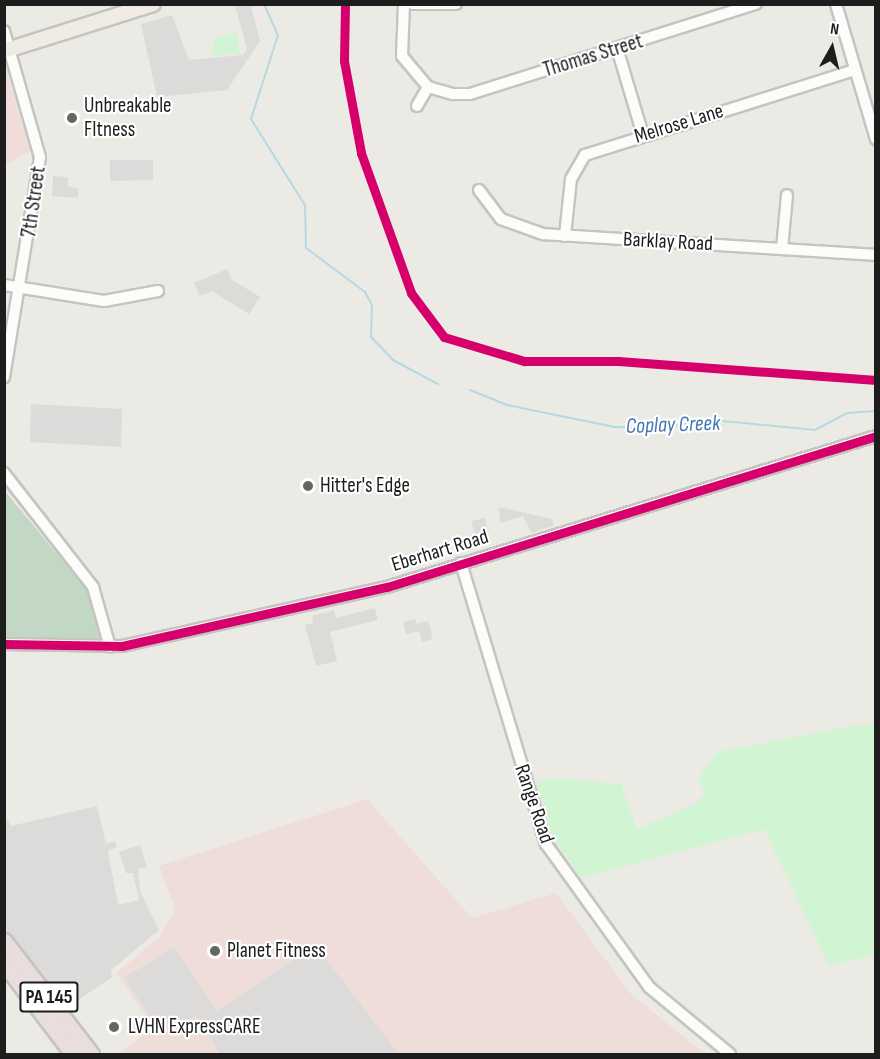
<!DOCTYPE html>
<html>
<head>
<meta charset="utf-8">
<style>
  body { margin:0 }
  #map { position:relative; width:880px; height:1059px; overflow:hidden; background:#eceae5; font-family:"Sofia Sans Condensed",sans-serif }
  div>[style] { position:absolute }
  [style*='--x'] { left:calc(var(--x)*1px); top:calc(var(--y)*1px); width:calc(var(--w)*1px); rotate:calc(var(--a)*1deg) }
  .commercial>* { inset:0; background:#efddd9 }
  .cemetery>* { inset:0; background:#c3d8c4 }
  .park>* { inset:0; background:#d1f5d2 }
  .parking>* { inset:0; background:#dcdbd9 }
  .stream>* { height:2px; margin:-1px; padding:0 1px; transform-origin:1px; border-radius:1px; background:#b6d8e2 }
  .roads { filter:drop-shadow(2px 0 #c4c4c1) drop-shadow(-2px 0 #c4c4c1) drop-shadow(0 2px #c4c4c1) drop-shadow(0 -2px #c4c4c1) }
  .minor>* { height:10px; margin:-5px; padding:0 5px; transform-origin:5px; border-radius:5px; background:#fcfcfb }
  .major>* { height:14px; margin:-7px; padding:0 7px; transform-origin:7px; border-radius:7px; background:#f1ece3 }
  .highway>* { height:15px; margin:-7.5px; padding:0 7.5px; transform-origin:7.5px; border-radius:7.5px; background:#eaddde }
  .cycleway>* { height:9px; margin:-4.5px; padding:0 4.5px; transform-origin:4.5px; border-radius:4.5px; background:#d6006c }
  .dots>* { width:16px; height:16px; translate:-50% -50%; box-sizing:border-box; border:3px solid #fff; border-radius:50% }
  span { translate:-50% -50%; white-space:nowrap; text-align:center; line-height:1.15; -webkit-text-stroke:4.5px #fff; paint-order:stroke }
  .shield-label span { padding:2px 4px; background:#fff; border:2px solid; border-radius:4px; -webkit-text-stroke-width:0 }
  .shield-label { font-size:20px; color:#1d1d1d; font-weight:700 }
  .street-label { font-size:21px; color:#1d1d1d }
  .poi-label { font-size:21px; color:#1d1d1d }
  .left { translate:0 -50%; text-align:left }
  .water-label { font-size:22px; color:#4278b4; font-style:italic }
  .frame { position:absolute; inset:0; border:6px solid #1d1d1d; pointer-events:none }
  .north { position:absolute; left:802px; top:18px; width:60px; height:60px; -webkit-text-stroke:4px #fff; paint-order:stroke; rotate:8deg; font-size:16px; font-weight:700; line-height:24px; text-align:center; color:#1d1d1d }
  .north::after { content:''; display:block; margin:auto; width:21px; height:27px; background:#1d1d1d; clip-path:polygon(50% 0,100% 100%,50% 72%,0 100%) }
</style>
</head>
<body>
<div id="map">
  <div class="commercial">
    <div style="clip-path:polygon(4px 63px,31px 151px,5px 165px,4px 165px)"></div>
    <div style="clip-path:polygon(367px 799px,472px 918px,556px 893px,631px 994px,705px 1054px,118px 1054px,153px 1027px,116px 973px,160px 937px,175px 909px,159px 866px)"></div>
  </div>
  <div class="cemetery">
    <div style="clip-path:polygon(4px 490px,82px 584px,95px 606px,100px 638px,5px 638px)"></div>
  </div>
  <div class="park">
    <div style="clip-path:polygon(237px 32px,239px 54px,211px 56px,215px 37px)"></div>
    <div style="clip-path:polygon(857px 725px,875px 725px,875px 955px,829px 965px,764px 829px,581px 878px,554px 839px,535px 783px,555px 778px,621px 784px,637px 829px,696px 804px,705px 793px,698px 779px,717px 752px)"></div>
  </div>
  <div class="parking">
    <div style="clip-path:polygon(235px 5px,251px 5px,260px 41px,227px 90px,157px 97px,141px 24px,172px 15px,189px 60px,243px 55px,247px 49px)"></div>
    <div style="clip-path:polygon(110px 160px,153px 160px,153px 180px,110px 181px)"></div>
    <div style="clip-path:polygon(53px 176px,68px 177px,68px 187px,78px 188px,78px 198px,52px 196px)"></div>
    <div style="clip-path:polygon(227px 269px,232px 280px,260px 297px,249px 314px,212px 291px,200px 296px,194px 283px)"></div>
    <div style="clip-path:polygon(31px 404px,122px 409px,121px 447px,30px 442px)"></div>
    <div style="clip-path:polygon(499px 507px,552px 519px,554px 525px,532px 533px,523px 516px,500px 523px)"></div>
    <div style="clip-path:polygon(485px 518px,490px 544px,459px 552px,456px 543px,476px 538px,471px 521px)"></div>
    <div style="clip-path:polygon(375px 608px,378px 620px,330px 632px,337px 661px,316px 666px,305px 625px,313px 623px,312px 616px,334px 610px,336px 618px)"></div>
    <div style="clip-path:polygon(415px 619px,417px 624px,428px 621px,433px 639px,422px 642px,419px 631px,406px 634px,403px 622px)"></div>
    <div style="clip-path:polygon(97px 806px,106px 844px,115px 841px,117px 847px,108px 851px,118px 905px,139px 900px,133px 873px,126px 873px,119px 852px,140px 845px,147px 867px,138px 869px,140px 891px,159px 930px,111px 970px,112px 977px,67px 1008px,5px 930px,4px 814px,11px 826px)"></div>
    <div style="clip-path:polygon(315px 945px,399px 1054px,220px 1054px,196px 1015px,171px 1033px,164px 1023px,157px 1027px,124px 978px,174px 947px,217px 1011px)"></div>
  </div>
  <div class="stream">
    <div style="--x:264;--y:4;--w:34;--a:66"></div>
    <div style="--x:278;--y:35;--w:88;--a:107.8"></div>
    <div style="--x:251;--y:119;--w:102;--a:57.9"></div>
    <div style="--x:305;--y:205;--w:43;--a:88.7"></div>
    <div style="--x:306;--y:248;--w:74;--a:36.7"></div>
    <div style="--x:365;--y:292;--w:15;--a:62"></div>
    <div style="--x:372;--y:305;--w:32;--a:92"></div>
    <div style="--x:371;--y:337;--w:32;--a:46"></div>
    <div style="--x:393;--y:360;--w:51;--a:28.1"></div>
    <div style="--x:470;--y:390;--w:40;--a:22"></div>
    <div style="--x:507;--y:405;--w:110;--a:11.5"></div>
    <div style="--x:615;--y:427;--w:43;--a:1.3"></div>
    <div style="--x:658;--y:428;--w:55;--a:-8.4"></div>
    <div style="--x:712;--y:420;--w:103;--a:5.5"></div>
    <div style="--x:815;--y:430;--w:36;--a:-28"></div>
    <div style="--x:847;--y:413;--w:29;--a:-4"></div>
  </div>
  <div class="roads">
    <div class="minor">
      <div style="--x:404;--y:4;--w:52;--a:92.2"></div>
      <div style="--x:402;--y:56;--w:40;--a:50"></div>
      <div style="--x:428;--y:87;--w:26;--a:16"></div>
      <div style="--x:453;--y:94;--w:17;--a:0"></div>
      <div style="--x:470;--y:94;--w:300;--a:-17.5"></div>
      <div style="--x:412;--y:4;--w:44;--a:0"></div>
      <div style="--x:836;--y:4;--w:141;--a:73.5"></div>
      <div style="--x:4;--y:31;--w:131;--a:74.1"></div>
      <div style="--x:40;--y:157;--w:223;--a:99.3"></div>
      <div style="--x:617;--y:48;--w:91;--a:73.4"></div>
      <div style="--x:417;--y:106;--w:22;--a:-60"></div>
      <div style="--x:479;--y:190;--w:36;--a:53"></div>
      <div style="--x:501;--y:219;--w:45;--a:19.7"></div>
      <div style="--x:543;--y:234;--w:334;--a:3.6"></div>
      <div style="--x:565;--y:236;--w:57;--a:-84"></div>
      <div style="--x:571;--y:179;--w:28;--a:-60"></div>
      <div style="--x:585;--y:155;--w:282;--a:-17.5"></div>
      <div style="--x:782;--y:249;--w:54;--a:-84.7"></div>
      <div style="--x:4;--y:285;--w:101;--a:9.1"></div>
      <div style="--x:104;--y:301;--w:55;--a:-10.5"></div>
      <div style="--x:4;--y:473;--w:145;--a:52"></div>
      <div style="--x:93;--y:587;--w:62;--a:74.2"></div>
      <div style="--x:461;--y:563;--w:294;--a:73.2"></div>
      <div style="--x:546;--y:844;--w:176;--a:54.2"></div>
      <div style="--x:649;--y:987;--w:105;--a:39.6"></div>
      <div style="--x:4;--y:644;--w:118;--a:1"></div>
      <div style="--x:122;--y:646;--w:271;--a:-12.6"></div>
      <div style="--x:387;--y:587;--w:512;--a:-17.16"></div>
    </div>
    <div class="major">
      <div style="--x:4;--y:51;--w:156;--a:-17.5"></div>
    </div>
    <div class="highway">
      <div style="--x:4;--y:941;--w:143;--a:52.4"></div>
      <div style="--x:4;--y:963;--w:114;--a:52.8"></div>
    </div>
  </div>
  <div class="cycleway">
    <div style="--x:345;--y:4;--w:57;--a:91"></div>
    <div style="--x:344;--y:61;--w:94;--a:79.5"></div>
    <div style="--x:361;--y:153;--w:149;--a:70.3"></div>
    <div style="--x:411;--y:293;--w:55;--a:53.1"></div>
    <div style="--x:444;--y:337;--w:84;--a:16.7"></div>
    <div style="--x:524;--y:361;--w:94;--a:0"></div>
    <div style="--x:618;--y:361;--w:259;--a:4.2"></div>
    <div style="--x:4;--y:644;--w:118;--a:1"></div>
    <div style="--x:122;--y:646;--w:271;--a:-12.6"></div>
    <div style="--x:387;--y:587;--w:512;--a:-17.16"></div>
  </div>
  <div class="dots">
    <div style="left:72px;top:118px;background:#656563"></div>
    <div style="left:308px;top:486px;background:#656563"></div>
    <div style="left:215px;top:951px;background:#656563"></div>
    <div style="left:114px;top:1027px;background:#656563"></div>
  </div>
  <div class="shield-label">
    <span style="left:49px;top:997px">PA 145</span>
  </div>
  <div class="street-label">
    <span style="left:593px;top:56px;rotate:-17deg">Thomas Street</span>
    <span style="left:679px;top:124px;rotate:-17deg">Melrose Lane</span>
    <span style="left:34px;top:202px;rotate:-82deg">7th Street</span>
    <span style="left:668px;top:242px;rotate:3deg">Barklay Road</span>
    <span style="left:440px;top:551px;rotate:-17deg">Eberhart Road</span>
    <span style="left:534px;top:804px;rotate:71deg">Range Road</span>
  </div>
  <div class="poi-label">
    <span class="left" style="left:84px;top:118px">Unbreakable<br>FItness</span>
    <span class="left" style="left:320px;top:486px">Hitter's Edge</span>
    <span class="left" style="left:227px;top:951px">Planet Fitness</span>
    <span class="left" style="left:128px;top:1027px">LVHN ExpressCARE</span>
  </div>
  <div class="water-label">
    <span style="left:673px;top:425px;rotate:-2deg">Coplay Creek</span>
  </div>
  <div class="frame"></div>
  <div class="north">N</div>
</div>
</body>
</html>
